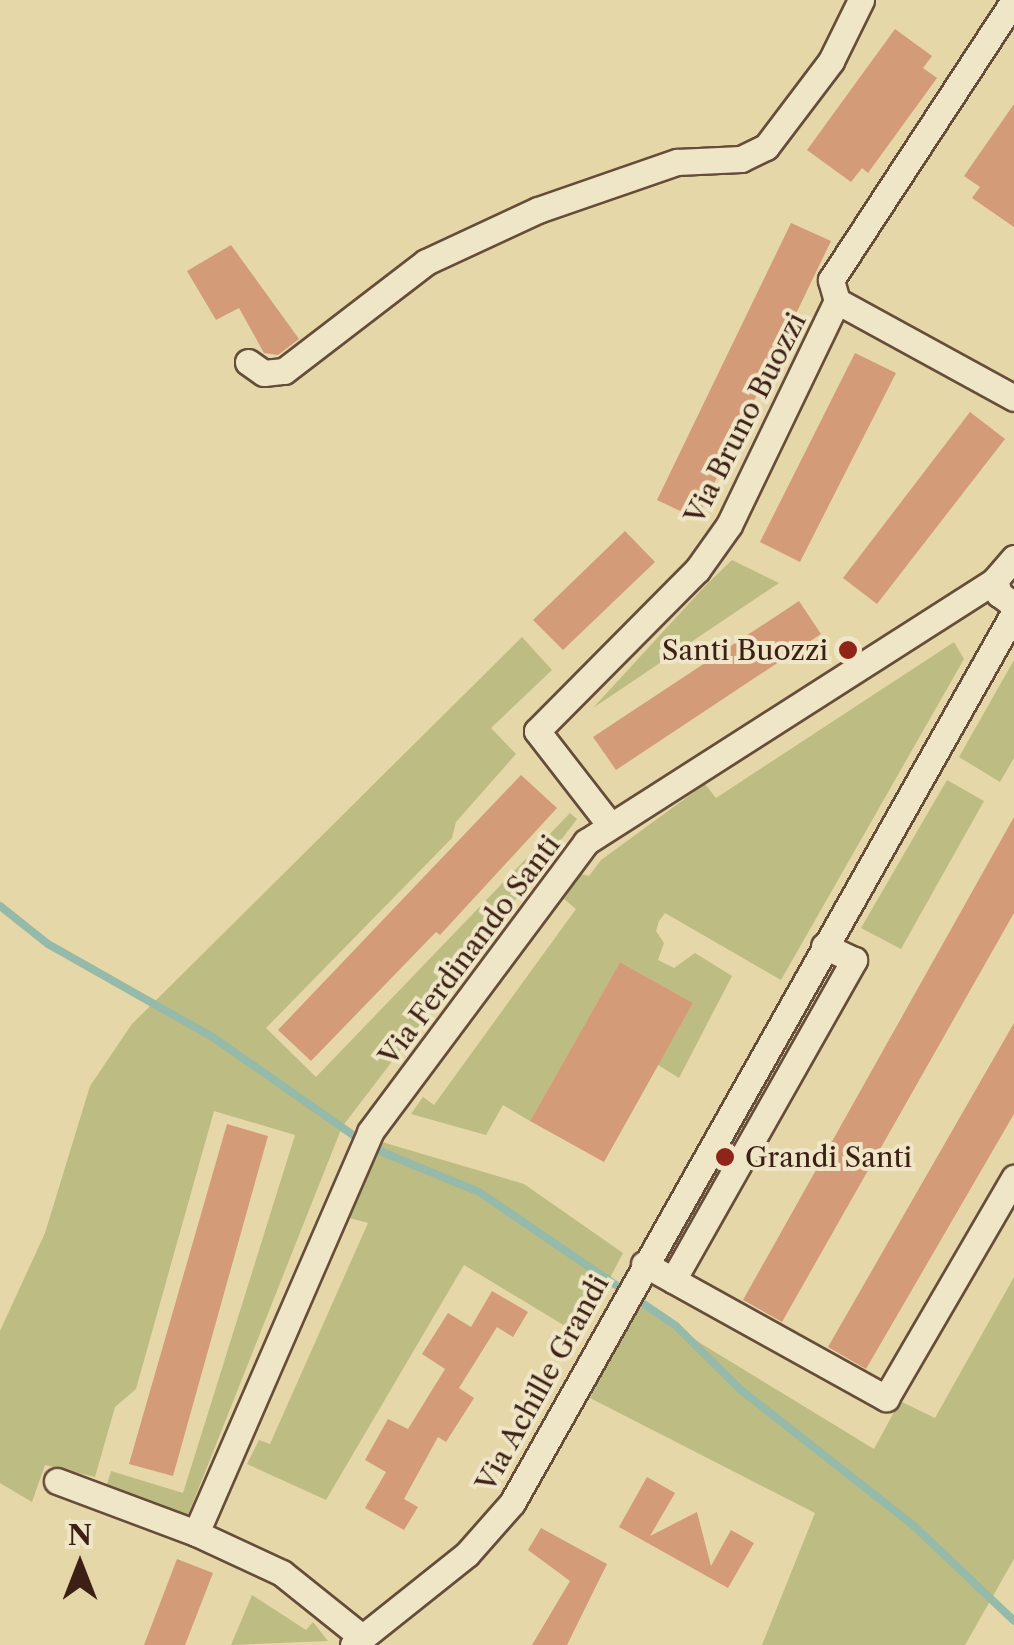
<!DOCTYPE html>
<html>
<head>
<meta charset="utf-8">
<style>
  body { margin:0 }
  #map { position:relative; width:1014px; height:1645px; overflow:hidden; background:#e6d7a9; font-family:"Libre Caslon Text",serif }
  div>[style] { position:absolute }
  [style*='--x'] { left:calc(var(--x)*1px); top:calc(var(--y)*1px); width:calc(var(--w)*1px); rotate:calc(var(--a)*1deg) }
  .green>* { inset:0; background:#bdbc82 }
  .stream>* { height:8px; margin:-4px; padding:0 4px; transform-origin:4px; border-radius:4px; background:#96baaa }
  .building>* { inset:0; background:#d39b78 }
  .roads { filter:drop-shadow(2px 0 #664d3a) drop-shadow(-2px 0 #664d3a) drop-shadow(0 2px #664d3a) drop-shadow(0 -2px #664d3a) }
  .minor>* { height:25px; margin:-12.5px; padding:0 12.5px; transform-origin:12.5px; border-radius:12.5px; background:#efe5c7 }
  .dots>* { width:28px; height:28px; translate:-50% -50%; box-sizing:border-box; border:5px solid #efe5c7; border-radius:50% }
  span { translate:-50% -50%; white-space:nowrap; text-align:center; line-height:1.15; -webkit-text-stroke:8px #efe5c7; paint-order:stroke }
  .street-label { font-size:28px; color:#3c1f15 }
  .poi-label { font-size:28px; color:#3c1f15 }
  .right { translate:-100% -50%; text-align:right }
  .left { translate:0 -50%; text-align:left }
  .north { position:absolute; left:30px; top:1515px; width:100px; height:100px; -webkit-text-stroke:8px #efe5c7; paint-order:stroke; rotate:0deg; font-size:28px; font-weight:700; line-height:40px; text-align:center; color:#3c1f15 }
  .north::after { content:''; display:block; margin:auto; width:35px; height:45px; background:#3c1f15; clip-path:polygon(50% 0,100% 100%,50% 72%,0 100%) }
</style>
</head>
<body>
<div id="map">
  <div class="green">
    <div style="clip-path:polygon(732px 560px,779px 583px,593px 708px,705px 586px)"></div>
    <div style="clip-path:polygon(522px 637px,552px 670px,491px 728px,516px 754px,456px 822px,452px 838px,266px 1028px,316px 1077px,570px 813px,577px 819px,342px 1127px,188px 1515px,106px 1487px,111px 1471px,183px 1493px,295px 1135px,214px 1111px,136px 1389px,115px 1407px,95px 1477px,45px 1465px,32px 1502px,0 1483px,0 1331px,45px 1233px,90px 1086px,132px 1024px)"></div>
    <div style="clip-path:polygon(954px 642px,964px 659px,781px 980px,665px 913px,659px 921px,656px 931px,664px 943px,658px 960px,674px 968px,695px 953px,732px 976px,679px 1078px,658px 1065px,693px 1003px,620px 962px,530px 1121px,503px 1105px,486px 1135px,411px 1114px,423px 1097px,434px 1105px,576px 909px,564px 899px,581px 874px,589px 876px,601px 860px,705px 784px,716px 798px)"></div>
    <div style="clip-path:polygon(1014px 660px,1014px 758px,1000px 782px,959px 757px)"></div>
    <div style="clip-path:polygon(947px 780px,984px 801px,901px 949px,861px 928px)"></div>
    <div style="clip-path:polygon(382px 1142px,524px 1184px,623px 1253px,580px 1335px,464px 1265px,326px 1500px,247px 1464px,259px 1440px,270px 1444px,368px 1223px,346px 1217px)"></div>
    <div style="clip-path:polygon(1014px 1277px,1014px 1559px,965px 1645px,762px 1645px,815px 1513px,590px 1398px,638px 1305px,874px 1449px,900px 1401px,935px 1418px)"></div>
    <div style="clip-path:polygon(252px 1595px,306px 1630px,313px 1622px,328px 1641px,231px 1645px)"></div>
  </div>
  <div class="stream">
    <div style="--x:0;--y:906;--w:61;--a:38.4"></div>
    <div style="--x:48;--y:944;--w:191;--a:29.5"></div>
    <div style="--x:214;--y:1038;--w:190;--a:34.9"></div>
    <div style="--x:370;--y:1147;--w:118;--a:22.4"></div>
    <div style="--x:479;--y:1192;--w:238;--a:34.2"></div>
    <div style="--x:676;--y:1326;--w:93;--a:44.6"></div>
    <div style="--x:742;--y:1391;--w:217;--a:38.1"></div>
    <div style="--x:913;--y:1525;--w:139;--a:43.5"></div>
  </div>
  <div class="building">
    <div style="clip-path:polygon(895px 29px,932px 56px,923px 68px,937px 78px,868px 173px,862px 168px,851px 182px,807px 150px)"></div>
    <div style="clip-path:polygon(1014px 104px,1014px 227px,972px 198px,980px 187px,964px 176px)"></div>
    <div style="clip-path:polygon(791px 223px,831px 241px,697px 519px,657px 500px)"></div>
    <div style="clip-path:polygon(231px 245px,299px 339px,278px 355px,264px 353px,239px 308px,216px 320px,187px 271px)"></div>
    <div style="clip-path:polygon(855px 353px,896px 373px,800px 562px,760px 542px)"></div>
    <div style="clip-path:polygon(970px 412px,1005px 439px,877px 604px,843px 578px)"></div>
    <div style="clip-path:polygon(625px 531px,655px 562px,563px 650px,533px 620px)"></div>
    <div style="clip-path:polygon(799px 601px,821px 634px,616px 770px,593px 737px)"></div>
    <div style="clip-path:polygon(521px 775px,557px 808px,440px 935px,436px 932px,311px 1061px,278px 1030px)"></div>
    <div style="clip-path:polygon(1014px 817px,1014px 913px,782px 1322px,743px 1300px)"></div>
    <div style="clip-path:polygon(620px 962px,693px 1003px,604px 1162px,530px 1121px)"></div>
    <div style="clip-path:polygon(1014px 1023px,1014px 1114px,866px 1369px,828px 1347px)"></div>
    <div style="clip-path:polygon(227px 1124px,268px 1136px,173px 1476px,129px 1464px)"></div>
    <div style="clip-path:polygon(492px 1291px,528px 1312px,513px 1337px,497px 1327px,459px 1388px,474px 1398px,446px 1442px,438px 1437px,404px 1499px,418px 1507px,404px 1530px,365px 1508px,386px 1472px,365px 1460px,388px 1419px,408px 1429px,445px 1369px,422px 1354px,448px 1313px,471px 1327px)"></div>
    <div style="clip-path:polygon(647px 1477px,675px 1493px,650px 1536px,697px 1512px,711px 1566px,731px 1530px,754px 1543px,728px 1588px,619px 1527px)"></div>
    <div style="clip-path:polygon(541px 1528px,607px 1564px,567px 1645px,532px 1645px,570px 1581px,528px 1550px)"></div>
    <div style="clip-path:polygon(177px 1559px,213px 1573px,185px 1645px,144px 1645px)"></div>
  </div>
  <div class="roads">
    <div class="minor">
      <div style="--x:837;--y:301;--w:202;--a:28.7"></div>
      <div style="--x:248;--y:362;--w:19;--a:35"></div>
      <div style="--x:264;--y:373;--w:20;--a:-6"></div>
      <div style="--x:284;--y:371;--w:179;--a:-37.5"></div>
      <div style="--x:426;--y:262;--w:123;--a:-24.9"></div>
      <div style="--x:538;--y:210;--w:147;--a:-19.1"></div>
      <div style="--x:677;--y:162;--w:64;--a:-2.7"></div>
      <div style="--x:741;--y:159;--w:28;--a:-26"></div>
      <div style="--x:766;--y:147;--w:108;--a:-52.9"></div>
      <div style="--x:831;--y:61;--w:68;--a:-63.8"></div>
      <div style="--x:1014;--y:558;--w:29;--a:131"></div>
      <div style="--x:995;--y:580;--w:15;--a:74"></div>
      <div style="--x:999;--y:594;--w:19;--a:36"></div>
      <div style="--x:610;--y:825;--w:119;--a:-127.8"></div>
      <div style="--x:537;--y:731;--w:227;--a:-45.2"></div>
      <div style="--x:697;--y:570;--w:55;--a:-54.6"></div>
      <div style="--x:729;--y:525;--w:249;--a:-64.3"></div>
      <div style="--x:837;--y:301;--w:22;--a:-106"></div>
      <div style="--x:831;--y:280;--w:334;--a:-56.8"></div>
      <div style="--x:644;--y:1264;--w:277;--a:29"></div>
      <div style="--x:886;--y:1398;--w:255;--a:-59.8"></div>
      <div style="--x:673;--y:1280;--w:368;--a:-60.5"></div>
      <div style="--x:854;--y:960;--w:33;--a:-155"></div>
      <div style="--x:57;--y:1481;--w:148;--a:20.5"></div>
      <div style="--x:363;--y:1638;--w:104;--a:-141.3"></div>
      <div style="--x:282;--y:1573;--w:95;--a:-155.1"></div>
      <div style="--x:196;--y:1533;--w:437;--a:-66.5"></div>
      <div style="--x:370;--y:1132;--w:362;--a:-53.3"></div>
      <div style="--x:586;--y:842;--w:486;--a:-32.6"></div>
      <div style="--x:353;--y:1645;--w:146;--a:-38.6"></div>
      <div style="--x:467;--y:1554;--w:68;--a:-48.6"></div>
      <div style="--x:512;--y:1503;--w:1022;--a:-60.58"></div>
    </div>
  </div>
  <div class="dots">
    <div style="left:848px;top:650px;background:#8f2418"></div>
    <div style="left:725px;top:1157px;background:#8f2418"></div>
  </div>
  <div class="street-label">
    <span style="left:745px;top:418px;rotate:-63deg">Via Bruno Buozzi</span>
    <span style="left:469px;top:950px;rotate:-53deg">Via Ferdinando Santi</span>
    <span style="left:542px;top:1383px;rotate:-61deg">Via Achille Grandi</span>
  </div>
  <div class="poi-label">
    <span class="right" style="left:828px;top:650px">Santi Buozzi</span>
    <span class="left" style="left:745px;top:1157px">Grandi Santi</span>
  </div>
  <div class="north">N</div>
</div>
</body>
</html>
